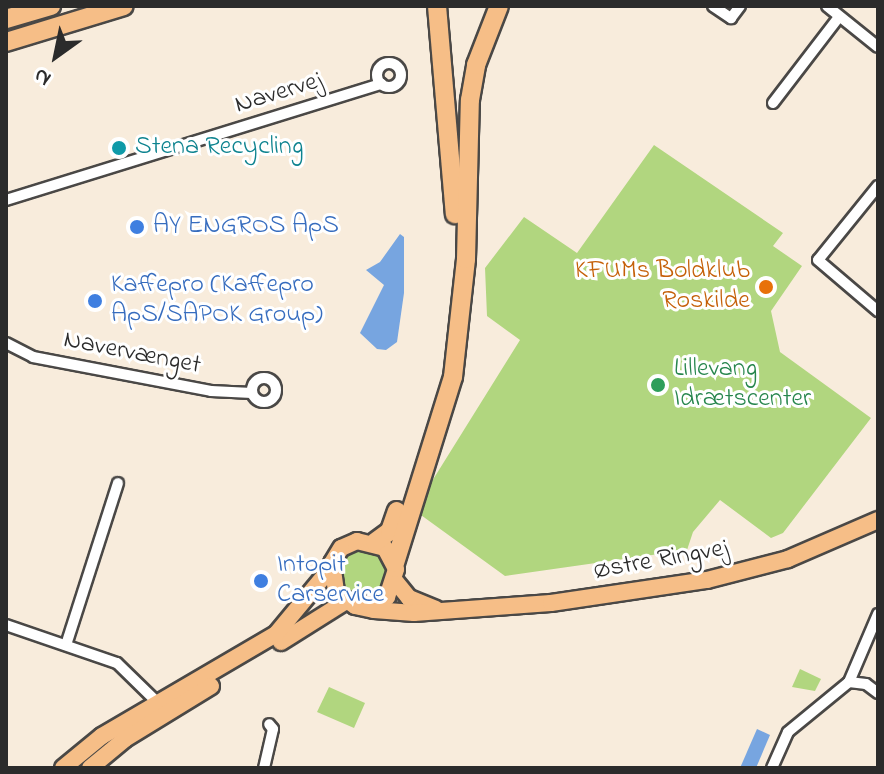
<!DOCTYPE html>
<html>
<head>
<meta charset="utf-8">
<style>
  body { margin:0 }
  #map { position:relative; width:884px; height:774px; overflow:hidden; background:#f8ecdc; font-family:"Indie Flower",sans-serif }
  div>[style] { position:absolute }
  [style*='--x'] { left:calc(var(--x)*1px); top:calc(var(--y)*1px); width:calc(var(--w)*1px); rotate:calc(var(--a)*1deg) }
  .green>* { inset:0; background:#b1d67f }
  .round { border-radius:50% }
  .water>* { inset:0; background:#77a5e0 }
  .roads { filter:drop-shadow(2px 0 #4a4846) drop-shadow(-2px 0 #4a4846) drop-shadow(0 2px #4a4846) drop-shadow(0 -2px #4a4846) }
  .minor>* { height:10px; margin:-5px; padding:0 5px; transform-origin:5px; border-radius:5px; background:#fff }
  .minor>.ring { margin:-5px; padding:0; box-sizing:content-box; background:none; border:10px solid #fff; border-radius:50% }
  .primary>* { height:16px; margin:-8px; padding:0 8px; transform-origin:8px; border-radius:8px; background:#f6be87 }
  .motorway>* { height:18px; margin:-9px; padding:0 9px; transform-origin:9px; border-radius:9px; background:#f6be87 }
  .dots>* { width:22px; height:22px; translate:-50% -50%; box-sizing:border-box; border:4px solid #fff; border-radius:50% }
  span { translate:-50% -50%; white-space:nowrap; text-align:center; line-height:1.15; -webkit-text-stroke:6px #fff; paint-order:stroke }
  .street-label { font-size:26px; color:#2b2b2b }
  .culture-label { font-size:26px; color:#0d838f }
  .left { translate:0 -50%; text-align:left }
  .shop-label { font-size:26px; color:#366cbe }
  .food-label { font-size:26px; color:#c56008 }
  .right { translate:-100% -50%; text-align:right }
  .leisure-label { font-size:26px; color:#27864d }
  .frame { position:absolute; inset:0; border:8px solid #2b2b2b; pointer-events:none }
  .north { position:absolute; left:16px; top:16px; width:80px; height:80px; -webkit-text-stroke:6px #fff; paint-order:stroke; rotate:213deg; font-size:22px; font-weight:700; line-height:32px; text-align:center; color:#2b2b2b }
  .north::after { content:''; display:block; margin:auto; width:28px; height:36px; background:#2b2b2b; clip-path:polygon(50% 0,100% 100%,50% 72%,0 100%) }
</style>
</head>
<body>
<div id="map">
  <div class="green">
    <div style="clip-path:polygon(654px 145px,783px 233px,773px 246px,802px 266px,771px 311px,780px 352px,871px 418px,783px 533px,771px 538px,720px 500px,693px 532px,687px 550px,505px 576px,414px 510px,520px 340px,487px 316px,485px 268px,524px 217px,577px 253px)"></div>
    <div class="round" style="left:340px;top:549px;width:48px;height:48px"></div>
    <div style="clip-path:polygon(800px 669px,821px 679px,815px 691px,792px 687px)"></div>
    <div style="clip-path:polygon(329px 687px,365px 703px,354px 728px,317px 712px)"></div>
  </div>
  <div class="water">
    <div style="clip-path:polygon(400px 234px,404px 237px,404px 293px,397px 342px,386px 350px,377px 349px,360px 333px,384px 285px,366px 270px,380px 262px)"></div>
    <div style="clip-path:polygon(757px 729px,770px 735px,756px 768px,740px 768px)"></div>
  </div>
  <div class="roads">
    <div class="minor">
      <div style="--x:713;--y:6;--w:22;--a:34"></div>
      <div style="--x:731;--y:18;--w:15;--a:-53"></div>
      <div style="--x:827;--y:6;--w:65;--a:38.8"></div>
      <div class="ring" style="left:377px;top:63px;width:14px;height:14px"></div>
      <div style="--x:773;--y:103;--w:108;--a:-52.5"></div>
      <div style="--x:878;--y:186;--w:95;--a:129"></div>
      <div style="--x:818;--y:260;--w:79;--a:40.4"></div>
      <div style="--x:6;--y:200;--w:393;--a:-17.2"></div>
      <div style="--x:6;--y:343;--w:30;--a:27"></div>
      <div style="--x:33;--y:357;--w:181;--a:10.8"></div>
      <div style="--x:211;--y:391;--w:41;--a:2.8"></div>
      <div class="ring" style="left:252px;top:378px;width:14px;height:14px"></div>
      <div style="--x:6;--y:625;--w:117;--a:18.9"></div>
      <div style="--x:117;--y:663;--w:56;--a:44.3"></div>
      <div style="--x:66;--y:645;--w:170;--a:-72.2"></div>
      <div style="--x:849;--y:682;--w:17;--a:7"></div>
      <div style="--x:866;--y:684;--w:15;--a:37"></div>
      <div style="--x:264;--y:768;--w:40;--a:-77"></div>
      <div style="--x:273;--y:729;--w:6;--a:-129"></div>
      <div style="--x:772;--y:768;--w:39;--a:-66"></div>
      <div style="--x:788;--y:732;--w:79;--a:-39.3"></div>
      <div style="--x:849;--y:682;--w:74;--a:-66.9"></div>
    </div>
    <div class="primary">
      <div style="--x:396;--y:582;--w:21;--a:51"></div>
      <div style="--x:409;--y:598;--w:29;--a:22"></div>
      <div style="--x:361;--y:607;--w:28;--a:-21"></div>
      <div style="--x:387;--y:597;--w:29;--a:-72"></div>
      <div style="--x:396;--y:569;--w:24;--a:-118"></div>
      <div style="--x:385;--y:548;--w:29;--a:-166"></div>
      <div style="--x:357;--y:541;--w:17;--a:156"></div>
      <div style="--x:341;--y:548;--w:17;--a:121"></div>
      <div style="--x:332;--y:563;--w:30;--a:82"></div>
      <div style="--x:336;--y:593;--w:23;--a:34"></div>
      <div style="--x:355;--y:606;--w:19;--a:12"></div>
      <div style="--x:374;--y:610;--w:40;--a:4.3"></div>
      <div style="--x:414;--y:613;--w:137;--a:-4.2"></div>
      <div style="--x:551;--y:603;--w:158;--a:-8.4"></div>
      <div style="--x:707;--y:580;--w:84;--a:-14.5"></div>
      <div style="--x:788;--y:559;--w:98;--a:-23.4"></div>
      <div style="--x:281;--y:642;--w:77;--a:-32.2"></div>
      <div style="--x:63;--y:768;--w:50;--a:-39.4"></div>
      <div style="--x:102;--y:736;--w:202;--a:-30.4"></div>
      <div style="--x:276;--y:634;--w:85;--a:-50.3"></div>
      <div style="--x:90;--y:768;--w:45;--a:-39.6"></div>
      <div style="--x:125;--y:739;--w:101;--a:-31.6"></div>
    </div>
    <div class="motorway">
      <div style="--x:437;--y:6;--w:209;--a:85.1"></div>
      <div style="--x:6;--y:19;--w:47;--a:-16.1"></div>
      <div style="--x:6;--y:42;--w:123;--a:-17"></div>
      <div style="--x:375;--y:542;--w:19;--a:-36"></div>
      <div style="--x:390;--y:531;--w:21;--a:-71"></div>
      <div style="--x:395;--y:563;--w:195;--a:-72.7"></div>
      <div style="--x:453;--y:377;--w:119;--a:-83.7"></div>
      <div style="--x:466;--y:259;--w:159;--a:-88.6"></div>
      <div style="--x:470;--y:100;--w:36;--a:-80"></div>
      <div style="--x:476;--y:65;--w:63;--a:-68.7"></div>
    </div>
  </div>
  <div class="dots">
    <div style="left:119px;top:148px;background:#0f9aa8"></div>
    <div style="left:137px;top:227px;background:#3f7fe0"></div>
    <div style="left:766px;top:287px;background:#e8710a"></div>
    <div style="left:95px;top:301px;background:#3f7fe0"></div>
    <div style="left:658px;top:385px;background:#2e9e5b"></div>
    <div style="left:261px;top:581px;background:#3f7fe0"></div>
  </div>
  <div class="street-label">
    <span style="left:279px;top:94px;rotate:-17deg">Navervej</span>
    <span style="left:132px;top:354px;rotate:11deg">Navervænget</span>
    <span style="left:661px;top:561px;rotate:-10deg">Østre Ringvej</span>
  </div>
  <div class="culture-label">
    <span class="left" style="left:135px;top:148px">Stena Recycling</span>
  </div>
  <div class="shop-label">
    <span class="left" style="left:153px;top:227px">AY ENGROS ApS</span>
    <span class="left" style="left:111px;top:301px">Kaffepro (Kaffepro<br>ApS/SAPOK Group)</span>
    <span class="left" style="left:277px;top:581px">Intopit<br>Carservice</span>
  </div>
  <div class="food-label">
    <span class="right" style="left:750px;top:287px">KFUMs Boldklub<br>Roskilde</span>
  </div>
  <div class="leisure-label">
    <span class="left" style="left:674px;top:385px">Lillevang<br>Idrætscenter</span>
  </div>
  <div class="frame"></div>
  <div class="north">N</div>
</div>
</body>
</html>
